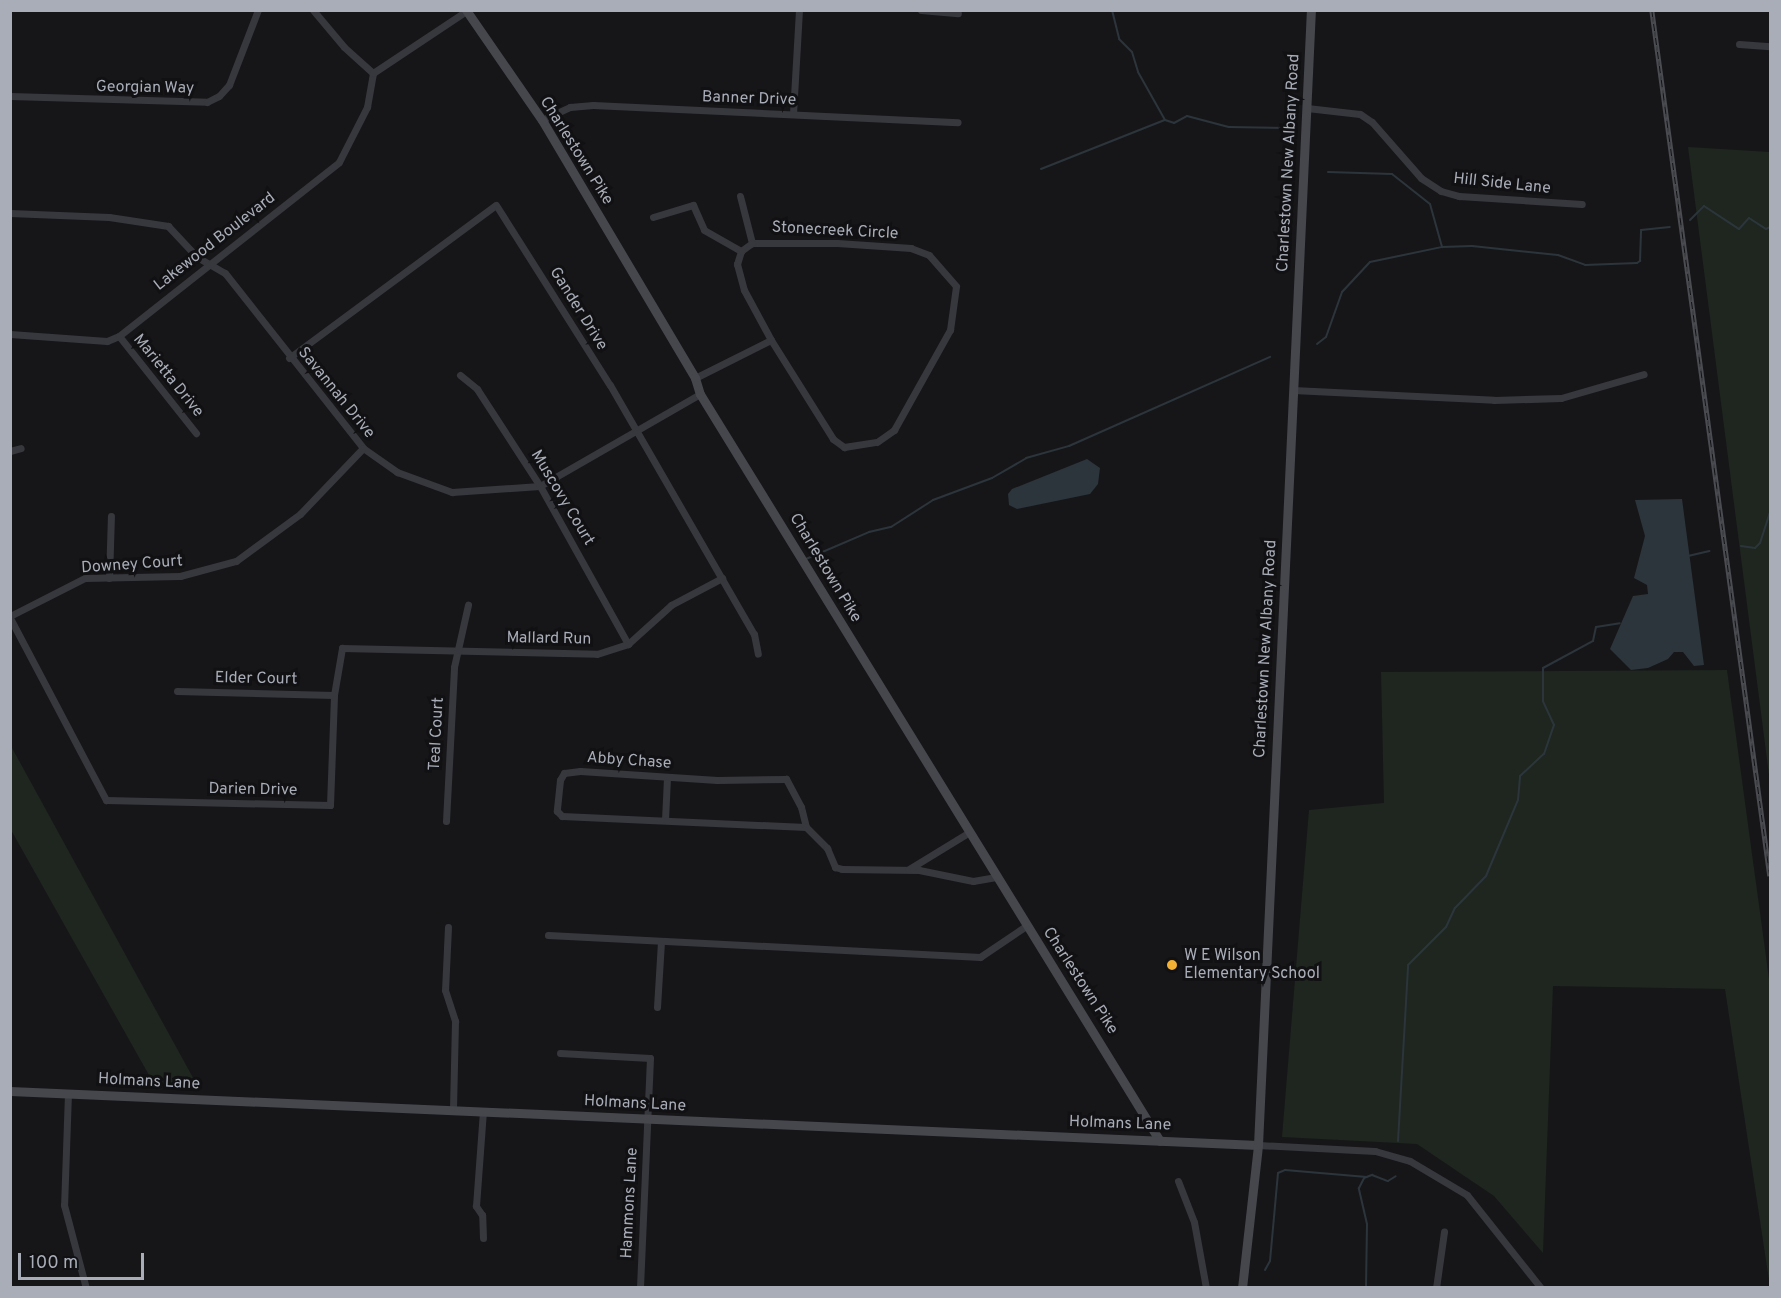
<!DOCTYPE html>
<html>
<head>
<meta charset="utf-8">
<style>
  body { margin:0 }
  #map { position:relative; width:1781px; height:1298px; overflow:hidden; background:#161618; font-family:Overpass,sans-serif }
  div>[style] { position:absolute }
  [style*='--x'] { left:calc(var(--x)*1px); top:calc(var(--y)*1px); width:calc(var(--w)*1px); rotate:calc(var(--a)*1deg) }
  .green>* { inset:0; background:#1e261f }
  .water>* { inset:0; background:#2c353c }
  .stream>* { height:2px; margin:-1px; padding:0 1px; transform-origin:1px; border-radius:1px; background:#2c353c }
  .street>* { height:7px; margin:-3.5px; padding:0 3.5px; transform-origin:3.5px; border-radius:3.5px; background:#37383d }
  .secondary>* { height:9px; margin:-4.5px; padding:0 4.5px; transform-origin:4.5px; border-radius:4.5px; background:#45474d }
  .rail>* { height:4.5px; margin-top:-2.25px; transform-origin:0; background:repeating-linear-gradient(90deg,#111113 0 7px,#4a4c52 0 14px); box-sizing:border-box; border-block:2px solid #4a4c52 }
  .dots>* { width:16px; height:16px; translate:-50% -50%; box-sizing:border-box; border:3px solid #111113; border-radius:50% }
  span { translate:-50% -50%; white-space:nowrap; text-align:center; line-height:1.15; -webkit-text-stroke:6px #111113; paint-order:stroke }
  .street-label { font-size:16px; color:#a8adb8 }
  .poi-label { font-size:16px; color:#a8adb8 }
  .left { translate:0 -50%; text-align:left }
  .frame { position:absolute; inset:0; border:12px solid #a8adb8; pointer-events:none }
  .scale { position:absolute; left:18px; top:1253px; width:126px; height:27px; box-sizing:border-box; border:3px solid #a8adb8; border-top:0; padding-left:8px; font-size:18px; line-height:21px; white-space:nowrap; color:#a8adb8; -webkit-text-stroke:4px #111113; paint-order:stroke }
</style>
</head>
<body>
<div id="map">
  <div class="green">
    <div style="clip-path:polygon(1688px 147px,1770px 152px,1770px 775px,1769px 775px)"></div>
    <div style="clip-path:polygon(1727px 670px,1770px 986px,1770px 1287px,1725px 989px,1553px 986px,1543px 1253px,1494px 1196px,1417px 1144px,1282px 1137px,1309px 810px,1384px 803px,1381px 672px)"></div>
    <div style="clip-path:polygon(11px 746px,74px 861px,197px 1085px,154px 1084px,11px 830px)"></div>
  </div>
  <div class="water">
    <div style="clip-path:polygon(1087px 459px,1100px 468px,1098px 484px,1090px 494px,1017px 509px,1009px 505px,1008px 494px,1012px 489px)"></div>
    <div style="clip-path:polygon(1682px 499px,1704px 665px,1694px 666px,1683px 652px,1674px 652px,1668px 659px,1648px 668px,1631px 670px,1610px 649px,1633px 596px,1648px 594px,1647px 585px,1634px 578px,1645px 536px,1635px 500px)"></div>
  </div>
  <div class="stream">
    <div style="--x:1112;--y:10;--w:30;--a:76"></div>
    <div style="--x:1119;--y:39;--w:18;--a:45"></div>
    <div style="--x:1132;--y:52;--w:21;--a:73"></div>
    <div style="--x:1138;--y:72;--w:55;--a:60.6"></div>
    <div style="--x:1165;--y:120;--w:9;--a:18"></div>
    <div style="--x:1174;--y:123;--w:15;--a:-28"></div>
    <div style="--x:1187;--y:116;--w:43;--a:14.7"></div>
    <div style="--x:1229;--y:127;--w:57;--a:1"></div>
    <div style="--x:1041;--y:169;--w:133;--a:-21.6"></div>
    <div style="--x:1328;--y:172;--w:64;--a:1.8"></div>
    <div style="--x:1392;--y:174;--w:48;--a:38.3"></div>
    <div style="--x:1430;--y:204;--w:45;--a:74.4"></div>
    <div style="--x:1690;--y:220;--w:20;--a:-45"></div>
    <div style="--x:1704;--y:206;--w:42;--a:33.3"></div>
    <div style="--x:1739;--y:229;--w:15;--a:-48"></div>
    <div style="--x:1749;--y:218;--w:20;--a:33"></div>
    <div style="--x:1766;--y:229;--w:4;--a:-27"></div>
    <div style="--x:1317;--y:344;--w:11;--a:-38"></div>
    <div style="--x:1326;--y:337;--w:48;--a:-70.4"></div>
    <div style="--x:1342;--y:292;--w:41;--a:-47"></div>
    <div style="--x:1370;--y:262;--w:74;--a:-11.8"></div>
    <div style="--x:1442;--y:247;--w:30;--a:-2"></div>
    <div style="--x:1472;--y:246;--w:86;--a:6"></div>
    <div style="--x:1558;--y:255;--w:29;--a:20"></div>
    <div style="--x:1585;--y:265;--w:52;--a:-2.2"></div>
    <div style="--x:1637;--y:263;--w:4;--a:-34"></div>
    <div style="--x:1640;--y:261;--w:31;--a:-88"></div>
    <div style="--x:1641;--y:230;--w:29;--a:-6"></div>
    <div style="--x:1741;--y:546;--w:14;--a:8"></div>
    <div style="--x:1755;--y:548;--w:7;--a:-45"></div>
    <div style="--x:1760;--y:543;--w:32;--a:-72"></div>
    <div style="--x:1688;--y:556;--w:22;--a:-13"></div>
    <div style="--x:806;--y:559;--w:69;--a:-23.2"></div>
    <div style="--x:869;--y:532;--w:23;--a:-13"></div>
    <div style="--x:891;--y:527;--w:50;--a:-32.7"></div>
    <div style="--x:933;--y:500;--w:63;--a:-20.4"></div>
    <div style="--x:992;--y:478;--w:39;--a:-30"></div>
    <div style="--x:1026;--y:458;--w:45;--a:-15.6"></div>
    <div style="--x:1069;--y:446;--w:220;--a:-23.9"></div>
    <div style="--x:1398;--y:1141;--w:176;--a:-86.7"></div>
    <div style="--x:1408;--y:965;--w:54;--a:-45"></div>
    <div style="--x:1446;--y:927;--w:21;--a:-65"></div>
    <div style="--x:1455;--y:908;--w:45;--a:-45.9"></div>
    <div style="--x:1486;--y:876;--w:82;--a:-67.2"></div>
    <div style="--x:1518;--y:800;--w:24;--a:-85"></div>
    <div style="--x:1520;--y:776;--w:33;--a:-43"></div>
    <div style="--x:1544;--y:754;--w:31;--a:-71"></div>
    <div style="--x:1554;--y:725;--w:26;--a:-115"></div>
    <div style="--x:1543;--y:701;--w:33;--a:-90"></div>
    <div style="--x:1543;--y:668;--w:57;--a:-28.4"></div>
    <div style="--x:1593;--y:641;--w:14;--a:-78"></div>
    <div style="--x:1596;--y:627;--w:24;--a:-9"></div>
    <div style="--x:1265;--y:1270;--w:10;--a:-61"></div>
    <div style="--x:1270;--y:1261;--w:88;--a:-84.8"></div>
    <div style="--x:1278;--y:1173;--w:8;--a:-23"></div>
    <div style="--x:1285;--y:1170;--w:82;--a:4.9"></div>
    <div style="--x:1366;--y:1288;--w:64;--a:-89.1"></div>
    <div style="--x:1367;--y:1224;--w:37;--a:-103"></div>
    <div style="--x:1359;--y:1188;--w:11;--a:-63"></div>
    <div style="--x:1364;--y:1178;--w:9;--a:-21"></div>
    <div style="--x:1372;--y:1175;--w:17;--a:21"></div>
    <div style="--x:1388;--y:1181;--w:9;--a:-32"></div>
  </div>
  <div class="street">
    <div style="--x:313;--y:10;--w:48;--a:50"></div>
    <div style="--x:344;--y:47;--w:39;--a:42"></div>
    <div style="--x:921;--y:10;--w:37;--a:5"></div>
    <div style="--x:1739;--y:44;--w:31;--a:4"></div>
    <div style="--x:10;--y:96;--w:197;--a:1.7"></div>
    <div style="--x:207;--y:102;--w:13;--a:-27"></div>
    <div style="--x:219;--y:96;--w:15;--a:-48"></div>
    <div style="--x:229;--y:85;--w:80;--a:-68.9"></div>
    <div style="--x:1307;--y:108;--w:53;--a:6.5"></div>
    <div style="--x:1360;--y:114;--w:14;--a:34"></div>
    <div style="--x:1372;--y:122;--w:74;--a:48.8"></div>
    <div style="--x:1421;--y:178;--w:24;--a:33"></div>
    <div style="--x:1441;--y:191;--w:19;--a:16"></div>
    <div style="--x:1459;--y:196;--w:123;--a:3.7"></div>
    <div style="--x:793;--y:114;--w:104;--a:-86.7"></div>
    <div style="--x:542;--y:120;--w:31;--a:-25"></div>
    <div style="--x:570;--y:107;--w:23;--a:-5"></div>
    <div style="--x:593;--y:105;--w:365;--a:2.7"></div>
    <div style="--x:740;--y:196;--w:49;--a:75.7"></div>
    <div style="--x:10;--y:213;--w:99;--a:2.3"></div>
    <div style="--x:109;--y:217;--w:60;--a:8.7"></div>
    <div style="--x:168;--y:226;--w:42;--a:46.9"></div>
    <div style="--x:197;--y:257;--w:32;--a:30"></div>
    <div style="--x:225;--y:273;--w:223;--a:51.7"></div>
    <div style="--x:363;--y:448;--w:42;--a:35.2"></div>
    <div style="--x:397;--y:472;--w:59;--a:20"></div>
    <div style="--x:452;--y:492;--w:88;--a:-3.9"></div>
    <div style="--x:540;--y:486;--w:185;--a:-29.9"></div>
    <div style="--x:653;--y:217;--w:42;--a:-16.7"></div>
    <div style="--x:693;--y:205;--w:27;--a:66"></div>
    <div style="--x:704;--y:230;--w:43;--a:29.6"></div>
    <div style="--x:10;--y:334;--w:97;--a:4.1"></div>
    <div style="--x:107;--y:341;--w:13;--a:-23"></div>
    <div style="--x:119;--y:336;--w:280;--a:-38.3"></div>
    <div style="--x:339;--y:162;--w:62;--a:-63"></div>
    <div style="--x:367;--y:107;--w:35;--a:-80"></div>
    <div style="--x:373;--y:73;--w:114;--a:-33.6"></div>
    <div style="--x:119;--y:336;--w:124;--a:51.6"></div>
    <div style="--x:289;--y:358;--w:257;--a:-36.5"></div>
    <div style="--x:496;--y:205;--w:213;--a:57.7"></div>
    <div style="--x:610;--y:385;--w:288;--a:60"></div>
    <div style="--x:754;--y:634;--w:20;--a:79"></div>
    <div style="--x:460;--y:375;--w:22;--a:39"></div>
    <div style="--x:477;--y:389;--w:116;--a:57"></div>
    <div style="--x:540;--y:486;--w:181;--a:60.9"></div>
    <div style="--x:695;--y:378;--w:85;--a:-26.6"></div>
    <div style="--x:771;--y:340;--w:117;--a:57.9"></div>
    <div style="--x:833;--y:439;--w:14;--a:36"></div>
    <div style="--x:844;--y:447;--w:33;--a:-9"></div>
    <div style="--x:877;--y:442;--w:21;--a:-35"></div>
    <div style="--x:894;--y:430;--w:115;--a:-60.8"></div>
    <div style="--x:950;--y:330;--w:44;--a:-82.2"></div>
    <div style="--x:956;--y:286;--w:41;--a:-131.1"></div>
    <div style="--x:929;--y:255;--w:19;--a:-159"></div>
    <div style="--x:911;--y:248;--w:74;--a:-176.1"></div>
    <div style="--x:837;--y:243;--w:85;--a:180"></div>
    <div style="--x:752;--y:243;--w:14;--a:144"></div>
    <div style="--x:741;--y:251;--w:14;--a:107"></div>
    <div style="--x:737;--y:264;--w:27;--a:75"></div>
    <div style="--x:744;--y:290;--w:57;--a:61.6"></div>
    <div style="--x:1293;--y:390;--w:201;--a:2.8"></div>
    <div style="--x:1494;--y:400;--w:67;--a:-1.7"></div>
    <div style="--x:1561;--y:398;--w:86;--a:-16.1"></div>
    <div style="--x:10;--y:451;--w:11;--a:-15"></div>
    <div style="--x:109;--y:578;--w:62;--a:-88.2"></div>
    <div style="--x:10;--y:616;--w:84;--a:-26.9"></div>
    <div style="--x:85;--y:578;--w:95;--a:-1.2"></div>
    <div style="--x:180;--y:576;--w:58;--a:-15"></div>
    <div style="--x:236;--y:561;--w:79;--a:-36.3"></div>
    <div style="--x:300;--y:514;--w:91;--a:-46.3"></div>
    <div style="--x:10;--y:618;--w:206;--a:62.2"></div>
    <div style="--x:106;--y:800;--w:224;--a:1.3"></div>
    <div style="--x:330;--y:805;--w:110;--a:-87.9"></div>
    <div style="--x:334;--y:695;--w:48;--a:-80.3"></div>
    <div style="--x:342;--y:648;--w:255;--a:1.3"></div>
    <div style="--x:597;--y:654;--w:33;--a:-18"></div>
    <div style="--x:628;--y:644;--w:58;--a:-42.2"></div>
    <div style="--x:671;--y:605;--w:58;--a:-27.9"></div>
    <div style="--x:177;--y:691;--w:157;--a:1.5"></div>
    <div style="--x:665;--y:820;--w:43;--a:-87.3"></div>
    <div style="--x:446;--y:821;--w:154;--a:-87"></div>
    <div style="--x:454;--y:667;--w:64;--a:-77.3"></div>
    <div style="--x:806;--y:827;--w:21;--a:-104"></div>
    <div style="--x:801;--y:807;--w:32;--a:-118"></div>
    <div style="--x:786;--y:779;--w:69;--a:179.2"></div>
    <div style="--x:717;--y:780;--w:137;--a:-176.2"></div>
    <div style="--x:580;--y:771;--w:16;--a:173"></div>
    <div style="--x:564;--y:773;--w:8;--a:120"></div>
    <div style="--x:560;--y:780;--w:31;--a:96"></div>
    <div style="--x:557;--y:811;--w:7;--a:45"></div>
    <div style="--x:562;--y:816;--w:244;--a:2.6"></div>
    <div style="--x:806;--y:827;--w:30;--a:45"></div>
    <div style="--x:827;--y:848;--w:21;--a:67"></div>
    <div style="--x:835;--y:867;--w:7;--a:16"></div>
    <div style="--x:842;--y:869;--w:77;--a:0.7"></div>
    <div style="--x:919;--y:870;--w:55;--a:11.5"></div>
    <div style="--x:973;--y:881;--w:22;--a:-10"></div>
    <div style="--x:909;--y:869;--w:69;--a:-31.4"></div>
    <div style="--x:448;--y:927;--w:63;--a:92.7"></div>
    <div style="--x:445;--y:990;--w:33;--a:72"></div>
    <div style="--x:455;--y:1021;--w:89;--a:91.3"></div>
    <div style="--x:548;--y:935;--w:433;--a:2.9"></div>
    <div style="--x:980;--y:957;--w:55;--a:-34"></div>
    <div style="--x:657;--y:1007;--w:66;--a:-86.5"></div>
    <div style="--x:560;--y:1053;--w:90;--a:3.2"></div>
    <div style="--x:650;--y:1058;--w:230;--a:92.5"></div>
    <div style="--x:68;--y:1093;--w:112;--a:92"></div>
    <div style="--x:64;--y:1205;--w:86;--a:75.2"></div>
    <div style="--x:1258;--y:1145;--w:117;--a:2.9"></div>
    <div style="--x:1375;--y:1151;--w:36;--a:16"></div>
    <div style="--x:1410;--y:1161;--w:66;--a:30.8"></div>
    <div style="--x:1467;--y:1195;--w:119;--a:51.5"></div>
    <div style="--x:1178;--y:1181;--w:44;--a:68.7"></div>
    <div style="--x:1194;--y:1222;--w:67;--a:79.7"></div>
    <div style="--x:483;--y:1238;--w:23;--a:-92"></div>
    <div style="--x:482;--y:1215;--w:11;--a:-124"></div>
    <div style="--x:476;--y:1206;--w:95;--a:-85.8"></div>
    <div style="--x:1436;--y:1288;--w:57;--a:-81.9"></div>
  </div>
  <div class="secondary">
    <div style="--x:466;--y:10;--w:134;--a:55.4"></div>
    <div style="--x:542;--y:120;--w:300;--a:59.3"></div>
    <div style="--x:695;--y:378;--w:17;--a:73"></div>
    <div style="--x:700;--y:394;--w:877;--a:58.38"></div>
    <div style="--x:10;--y:1091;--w:1249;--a:2.48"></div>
    <div style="--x:1242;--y:1288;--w:144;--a:-83.6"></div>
    <div style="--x:1258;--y:1145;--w:1136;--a:-87.33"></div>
  </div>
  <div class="rail">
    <div style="--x:1652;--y:10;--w:874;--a:82.24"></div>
  </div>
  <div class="dots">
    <div style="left:1172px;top:965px;background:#f2b134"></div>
  </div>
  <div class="street-label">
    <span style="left:145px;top:88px;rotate:1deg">Georgian Way</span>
    <span style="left:749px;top:99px;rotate:2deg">Banner Drive</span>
    <span style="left:576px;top:151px;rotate:58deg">Charlestown Pike</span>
    <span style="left:1289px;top:163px;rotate:-87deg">Charlestown New Albany Road</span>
    <span style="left:1502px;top:184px;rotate:6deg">Hill Side Lane</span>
    <span style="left:835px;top:231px;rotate:3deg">Stonecreek Circle</span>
    <span style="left:215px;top:242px;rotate:-38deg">Lakewood Boulevard</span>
    <span style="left:578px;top:309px;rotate:58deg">Gander Drive</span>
    <span style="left:168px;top:376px;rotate:51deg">Marietta Drive</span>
    <span style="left:336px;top:393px;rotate:51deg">Savannah Drive</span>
    <span style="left:562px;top:498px;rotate:59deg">Muscovy Court</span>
    <span style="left:132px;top:565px;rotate:-4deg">Downey Court</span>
    <span style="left:825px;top:568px;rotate:59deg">Charlestown Pike</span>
    <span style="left:549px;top:639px;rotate:1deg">Mallard Run</span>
    <span style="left:1266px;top:649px;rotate:-87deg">Charlestown New Albany Road</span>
    <span style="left:256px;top:679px;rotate:1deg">Elder Court</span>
    <span style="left:437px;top:734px;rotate:-87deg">Teal Court</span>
    <span style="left:629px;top:761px;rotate:4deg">Abby Chase</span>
    <span style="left:253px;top:790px;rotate:1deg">Darien Drive</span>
    <span style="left:1080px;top:981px;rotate:57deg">Charlestown Pike</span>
    <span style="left:149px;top:1082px;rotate:3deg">Holmans Lane</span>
    <span style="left:635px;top:1104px;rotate:3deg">Holmans Lane</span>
    <span style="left:1120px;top:1124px;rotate:2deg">Holmans Lane</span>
    <span style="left:630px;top:1203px;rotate:-87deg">Hammons Lane</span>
  </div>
  <div class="poi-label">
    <span class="left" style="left:1184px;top:965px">W E Wilson<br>Elementary School</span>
  </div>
  <div class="frame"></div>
  <div class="scale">100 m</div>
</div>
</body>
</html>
